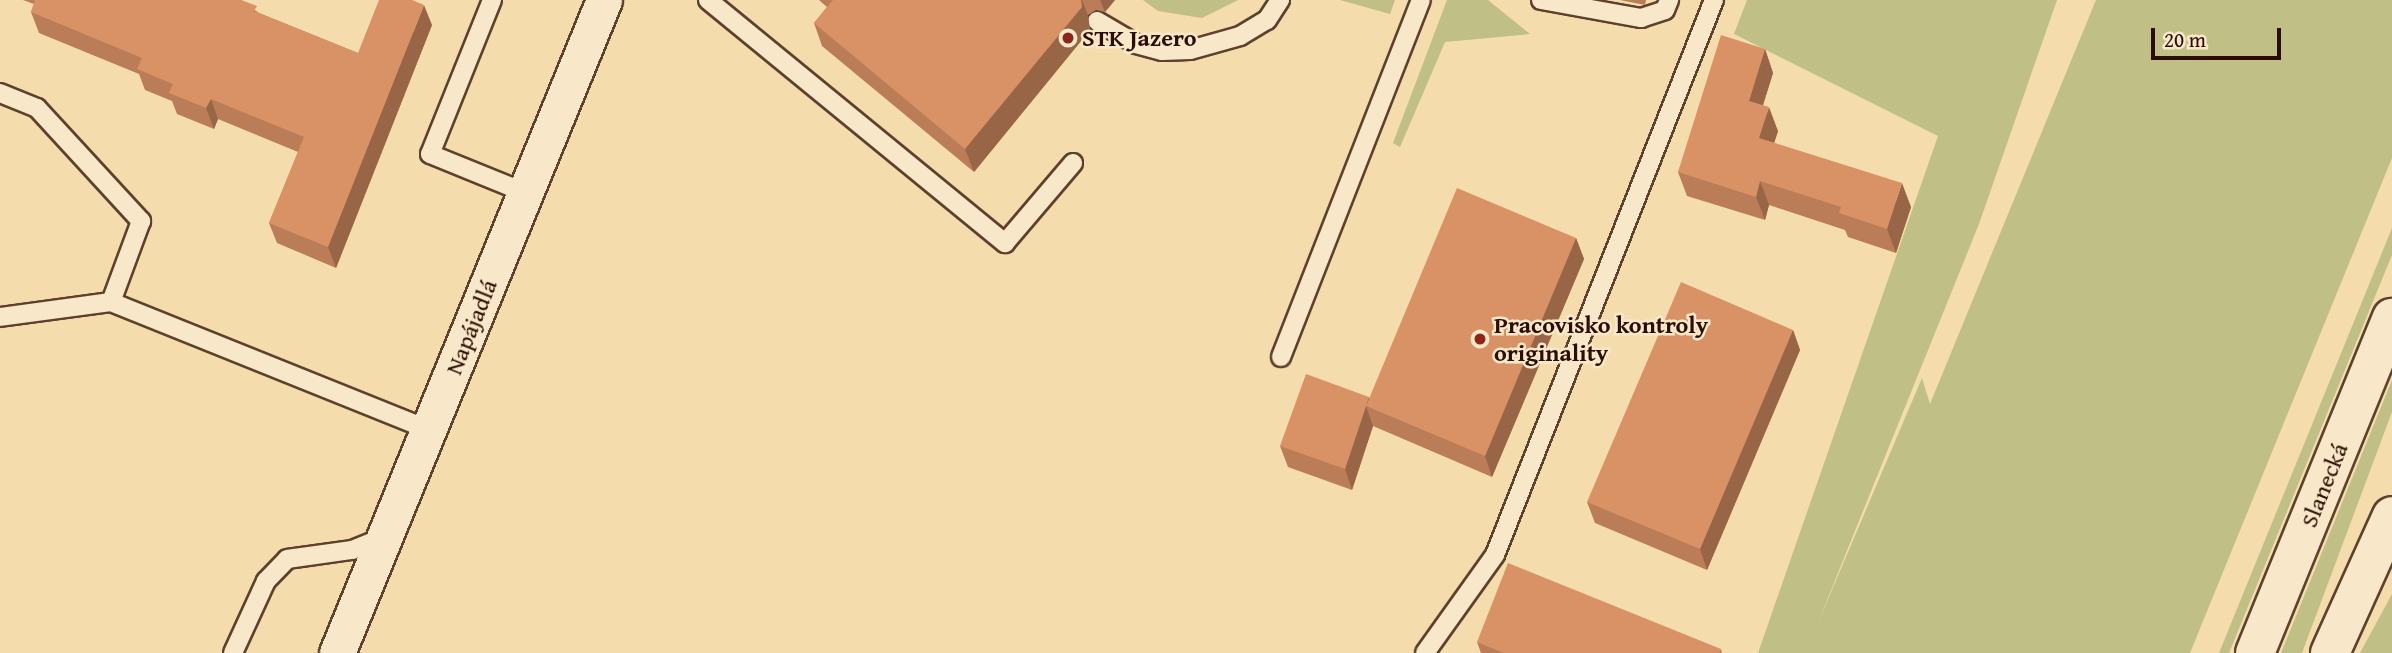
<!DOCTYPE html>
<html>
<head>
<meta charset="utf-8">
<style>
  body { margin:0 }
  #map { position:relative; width:2392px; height:653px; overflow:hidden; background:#f5dcac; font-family:"Gentium Book Plus",serif }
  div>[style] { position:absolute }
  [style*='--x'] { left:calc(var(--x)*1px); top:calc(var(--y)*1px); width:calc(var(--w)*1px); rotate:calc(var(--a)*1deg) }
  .green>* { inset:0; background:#c0bf86 }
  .roads { filter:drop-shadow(2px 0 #5e412d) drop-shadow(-2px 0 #5e412d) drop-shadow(0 2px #5e412d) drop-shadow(0 -2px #5e412d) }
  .lane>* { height:18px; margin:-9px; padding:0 9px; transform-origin:9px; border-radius:9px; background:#f8e8c9 }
  .street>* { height:35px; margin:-17.5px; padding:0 17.5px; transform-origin:17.5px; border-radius:17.5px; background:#f8e8c9 }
  .secondary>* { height:38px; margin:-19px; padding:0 19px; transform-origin:19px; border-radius:19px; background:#f8e8c9 }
  .wall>* { inset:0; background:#bb7d58 }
  .shaded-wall>* { inset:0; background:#986647 }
  .building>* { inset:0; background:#d99166 }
  .dots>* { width:19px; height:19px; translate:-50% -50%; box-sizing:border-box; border:4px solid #f8e8c9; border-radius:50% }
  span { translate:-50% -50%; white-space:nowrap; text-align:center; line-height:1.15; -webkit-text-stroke:5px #f8e8c9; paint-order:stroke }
  .poi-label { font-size:24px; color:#2c0d03; font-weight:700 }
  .left { translate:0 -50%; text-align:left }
  .street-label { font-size:24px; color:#2c0d03 }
  .scale { position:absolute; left:2151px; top:28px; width:130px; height:32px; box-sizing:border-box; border:4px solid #2c0d03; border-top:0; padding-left:9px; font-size:21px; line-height:24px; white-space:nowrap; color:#2c0d03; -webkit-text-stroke:5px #f8e8c9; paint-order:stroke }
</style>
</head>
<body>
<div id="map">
  <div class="green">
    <div style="clip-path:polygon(1143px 0,1238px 0,1202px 18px,1158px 11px)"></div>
    <div style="clip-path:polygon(1340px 0,1395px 0,1390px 14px)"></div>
    <div style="clip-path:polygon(1447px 0,1488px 0,1530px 34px,1445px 42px,1400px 147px,1393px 143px)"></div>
    <div style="clip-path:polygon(1747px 0,2057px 0,1979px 224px,1817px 625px,1922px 378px,1930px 404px,2096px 0,2392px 0,2392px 158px,2190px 653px,1758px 653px,1938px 136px,1734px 34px)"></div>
    <div style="clip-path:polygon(2392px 228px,2392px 255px,2229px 653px,2219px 653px)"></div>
    <div style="clip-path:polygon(2392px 380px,2392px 412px,2302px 653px,2281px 653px)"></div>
    <div style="clip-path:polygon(2392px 594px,2392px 653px,2360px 653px)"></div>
  </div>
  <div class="roads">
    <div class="lane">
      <div style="--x:492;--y:0;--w:166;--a:111.9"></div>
      <div style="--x:430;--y:154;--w:104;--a:22.1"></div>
      <div style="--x:708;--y:0;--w:384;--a:39.3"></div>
      <div style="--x:1005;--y:243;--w:105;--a:-49.6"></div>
      <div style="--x:1541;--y:0;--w:102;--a:10.2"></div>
      <div style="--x:1641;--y:18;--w:25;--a:-18"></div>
      <div style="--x:1665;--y:10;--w:11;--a:-68"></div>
      <div style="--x:1097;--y:21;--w:45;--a:30.5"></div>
      <div style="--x:1136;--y:44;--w:27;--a:15"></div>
      <div style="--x:1162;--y:51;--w:28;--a:-2"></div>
      <div style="--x:1190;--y:50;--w:52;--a:-15.6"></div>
      <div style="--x:1240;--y:36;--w:31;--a:-31"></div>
      <div style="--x:1267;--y:20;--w:24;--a:-57"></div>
      <div style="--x:0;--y:93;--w:40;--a:22"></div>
      <div style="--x:37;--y:108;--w:154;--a:47.4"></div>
      <div style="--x:141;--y:221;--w:86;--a:110.3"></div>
      <div style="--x:111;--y:302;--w:344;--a:21.9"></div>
      <div style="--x:0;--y:317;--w:112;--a:-7.7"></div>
      <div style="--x:1281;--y:357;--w:383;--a:-68.6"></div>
      <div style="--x:233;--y:653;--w:79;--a:-65.4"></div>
      <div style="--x:266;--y:581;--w:30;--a:-46"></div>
      <div style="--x:287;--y:559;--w:66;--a:-7.9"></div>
      <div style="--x:352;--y:550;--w:35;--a:-22"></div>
      <div style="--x:1425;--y:653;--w:120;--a:-54.5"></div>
      <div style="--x:1495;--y:555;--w:597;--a:-68.47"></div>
    </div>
    <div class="street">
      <div style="--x:337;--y:653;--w:705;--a:-67.76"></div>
    </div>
    <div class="secondary">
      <div style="--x:2255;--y:653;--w:362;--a:-67.8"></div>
      <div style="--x:2330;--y:653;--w:150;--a:-65.7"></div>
    </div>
  </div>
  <div class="wall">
    <div style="clip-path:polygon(23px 0,241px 0,259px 13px,358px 53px,432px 25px,336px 268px,277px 243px,269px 223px,298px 152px,218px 119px,214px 129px,177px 114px,172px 101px,145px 90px,139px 74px,39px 33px,31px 12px,34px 4px)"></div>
    <div style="clip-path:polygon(819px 0,1115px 0,1105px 12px,1096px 10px,1088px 15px,1090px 30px,974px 172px,822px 46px,814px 23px,827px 7px)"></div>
    <div style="clip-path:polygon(1620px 0,1646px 0,1645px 5px)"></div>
    <div style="clip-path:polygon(1765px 49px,1773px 73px,1763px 105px,1778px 131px,1774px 143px,1911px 207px,1896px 253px,1848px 237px,1845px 230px,1769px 205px,1765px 220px,1687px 196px,1678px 172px)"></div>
    <div style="clip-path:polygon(1576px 238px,1584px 259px,1492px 477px,1373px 426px,1352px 490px,1288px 467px,1280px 446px,1369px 397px,1369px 399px)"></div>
    <div style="clip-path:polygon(1793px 330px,1800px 350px,1707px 570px,1595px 523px,1587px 502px)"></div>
    <div style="clip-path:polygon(1477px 642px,1721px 649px,1722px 653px,1481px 653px)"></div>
  </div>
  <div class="shaded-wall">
    <div style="clip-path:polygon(1081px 0,1082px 0,1088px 15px,1090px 30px,974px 172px,965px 149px)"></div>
    <div style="clip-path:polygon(1100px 0,1115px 0,1105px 12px)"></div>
    <div style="clip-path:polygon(424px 5px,432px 25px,336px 268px,328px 247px)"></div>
    <div style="clip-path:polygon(1765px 49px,1773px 73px,1757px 124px,1749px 101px)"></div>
    <div style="clip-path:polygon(211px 99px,218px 119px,214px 129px,206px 108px)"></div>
    <div style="clip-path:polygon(1769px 107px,1778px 131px,1768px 162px,1759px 138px)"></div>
    <div style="clip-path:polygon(1760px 181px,1769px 205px,1765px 220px,1756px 197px)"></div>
    <div style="clip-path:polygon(1902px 183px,1911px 207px,1896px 253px,1887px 229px)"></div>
    <div style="clip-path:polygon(1576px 238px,1584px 259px,1492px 477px,1485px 456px)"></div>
    <div style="clip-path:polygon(1793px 330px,1800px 350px,1707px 570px,1700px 549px)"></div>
    <div style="clip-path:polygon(1369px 397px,1373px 409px,1366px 406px,1373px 426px,1352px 490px,1345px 469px)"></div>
  </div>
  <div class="building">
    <div style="clip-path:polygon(35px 0,241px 0,257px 6px,254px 11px,358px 53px,379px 0,412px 0,424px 5px,328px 247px,269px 223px,304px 137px,211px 99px,206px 108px,169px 93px,173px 84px,137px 69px,142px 58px,31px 12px)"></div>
    <div style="clip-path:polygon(833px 0,1081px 0,1082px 7px,965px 149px,814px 23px)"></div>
    <div style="clip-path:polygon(1721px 35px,1765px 49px,1749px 101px,1769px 107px,1759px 138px,1902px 183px,1887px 229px,1839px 213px,1841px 207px,1760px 181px,1756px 197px,1678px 172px)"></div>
    <div style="clip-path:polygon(1457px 188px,1576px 238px,1485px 456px,1366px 406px)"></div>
    <div style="clip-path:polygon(1681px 282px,1793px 330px,1700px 549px,1587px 502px)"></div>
    <div style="clip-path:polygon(1306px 374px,1369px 397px,1345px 469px,1280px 446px)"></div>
    <div style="clip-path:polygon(1508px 563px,1721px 649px,1720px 653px,1504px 653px,1477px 642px)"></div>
  </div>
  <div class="dots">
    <div style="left:1068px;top:38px;background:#8f2418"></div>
    <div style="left:1480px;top:339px;background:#8f2418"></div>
  </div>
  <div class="poi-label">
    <span class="left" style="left:1082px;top:38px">STK Jazero</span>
    <span class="left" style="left:1494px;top:339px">Pracovisko kontroly<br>originality</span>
  </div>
  <div class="street-label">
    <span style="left:471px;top:327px;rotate:-68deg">Napájadlá</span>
    <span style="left:2324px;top:485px;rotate:-68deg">Slanecká</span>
  </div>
  <div class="scale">20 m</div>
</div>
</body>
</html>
